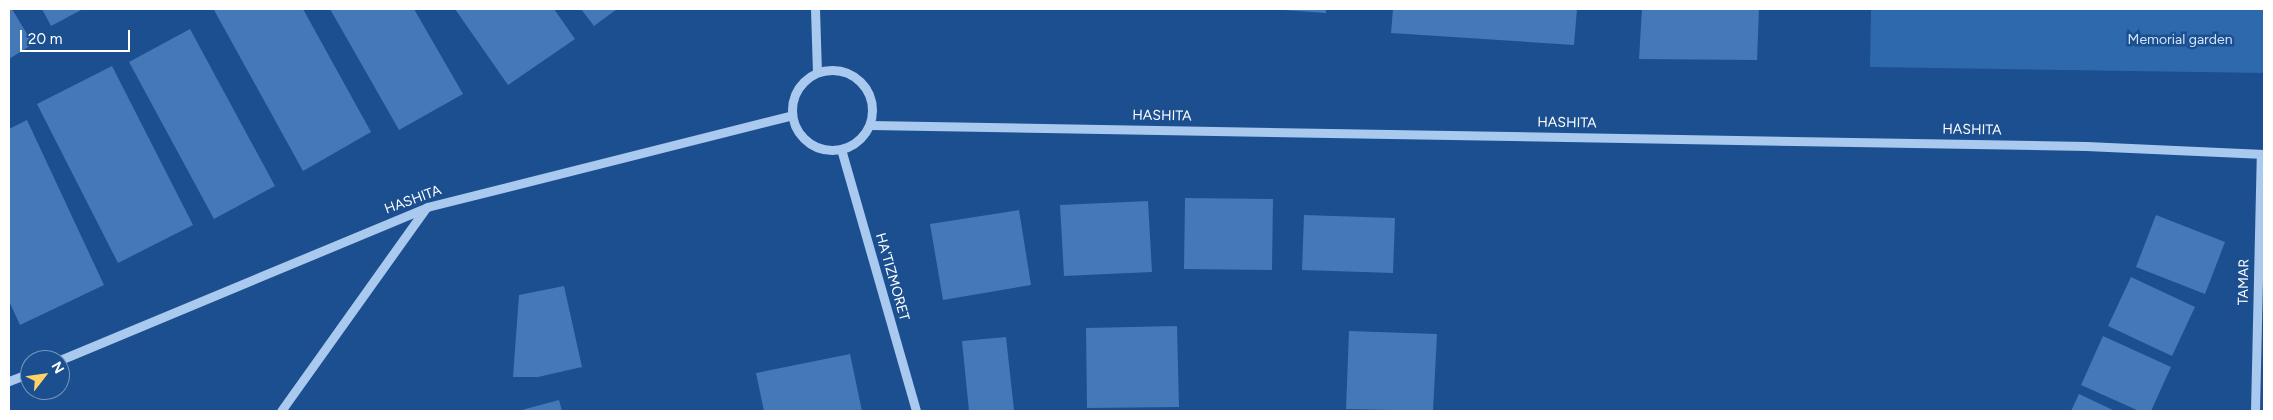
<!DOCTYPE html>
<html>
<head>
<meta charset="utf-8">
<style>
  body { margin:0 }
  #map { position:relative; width:2273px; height:420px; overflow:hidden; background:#1b4f8f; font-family:Figtree,sans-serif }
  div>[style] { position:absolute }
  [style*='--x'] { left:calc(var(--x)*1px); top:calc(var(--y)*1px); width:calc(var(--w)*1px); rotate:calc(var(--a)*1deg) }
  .green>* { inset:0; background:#2e69ad }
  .building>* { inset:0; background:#4478b7 }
  .minor>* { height:9px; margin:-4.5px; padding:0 4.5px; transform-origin:4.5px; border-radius:4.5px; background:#a9c9ee }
  .minor>.ring { margin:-4.5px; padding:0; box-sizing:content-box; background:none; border:9px solid #a9c9ee; border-radius:50% }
  span { translate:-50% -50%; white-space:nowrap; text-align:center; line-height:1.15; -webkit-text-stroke:5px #1b4f8f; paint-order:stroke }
  .park-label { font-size:14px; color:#cfe3fa }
  .street-label { font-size:14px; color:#fff }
  .frame { position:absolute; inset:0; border:10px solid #fff; pointer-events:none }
  .north { position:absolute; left:20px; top:350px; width:50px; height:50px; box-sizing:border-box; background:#1b4f8f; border:1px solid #7695bc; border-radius:50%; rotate:60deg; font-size:14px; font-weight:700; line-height:20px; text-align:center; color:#fff }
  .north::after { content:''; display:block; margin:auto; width:18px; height:22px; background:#ffd166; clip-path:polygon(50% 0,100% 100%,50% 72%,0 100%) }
  .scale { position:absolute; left:20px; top:30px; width:110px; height:22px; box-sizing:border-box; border:2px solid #fff; border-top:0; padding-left:6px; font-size:15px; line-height:18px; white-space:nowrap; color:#fff; -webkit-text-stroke:4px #1b4f8f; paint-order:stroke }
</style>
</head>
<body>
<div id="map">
  <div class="green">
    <div style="clip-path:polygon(1871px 9px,2264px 9px,2264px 73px,1870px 67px)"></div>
  </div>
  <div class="building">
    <div style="clip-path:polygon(9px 9px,12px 9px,33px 44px,9px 59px)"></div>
    <div style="clip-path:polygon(42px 9px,83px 9px,51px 26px)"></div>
    <div style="clip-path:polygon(216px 9px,303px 9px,371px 132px,303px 171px,214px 10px)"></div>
    <div style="clip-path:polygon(330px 9px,414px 9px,463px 94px,399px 130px)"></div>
    <div style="clip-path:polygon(455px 9px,554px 9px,575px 39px,508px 85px)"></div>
    <div style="clip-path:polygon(581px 9px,617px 9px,594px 26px)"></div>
    <div style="clip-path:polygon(1270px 9px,1326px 9px,1326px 13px)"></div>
    <div style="clip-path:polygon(1393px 9px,1577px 9px,1574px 45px,1391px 33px)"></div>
    <div style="clip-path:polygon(1642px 9px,1759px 9px,1757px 60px,1639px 59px)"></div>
    <div style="clip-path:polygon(190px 29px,275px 186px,214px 219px,129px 62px)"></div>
    <div style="clip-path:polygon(112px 66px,193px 225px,118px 263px,37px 104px)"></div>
    <div style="clip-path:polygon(27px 120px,104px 285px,20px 325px,9px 301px,9px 129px)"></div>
    <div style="clip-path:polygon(1185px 198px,1273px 199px,1272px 270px,1184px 269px)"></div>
    <div style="clip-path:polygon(1148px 201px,1152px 272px,1064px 276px,1060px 205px)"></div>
    <div style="clip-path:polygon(1019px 210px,1031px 285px,943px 300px,930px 224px)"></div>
    <div style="clip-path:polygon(1304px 215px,1395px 218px,1393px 273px,1302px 270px)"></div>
    <div style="clip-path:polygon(2156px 215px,2225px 242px,2205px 294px,2136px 267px)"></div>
    <div style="clip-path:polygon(2131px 277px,2195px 307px,2172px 356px,2108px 326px)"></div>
    <div style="clip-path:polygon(564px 286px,582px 367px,538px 377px,513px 377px,519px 295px)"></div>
    <div style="clip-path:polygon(1177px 326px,1179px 407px,1087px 408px,1086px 328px)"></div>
    <div style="clip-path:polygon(1349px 331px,1437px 334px,1433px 411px,1346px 409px)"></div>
    <div style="clip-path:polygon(2103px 336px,2171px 367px,2151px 411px,2139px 411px,2081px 385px)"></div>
    <div style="clip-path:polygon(1006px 337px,1014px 410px,969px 411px,962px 341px)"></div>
    <div style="clip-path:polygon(850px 354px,862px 411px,764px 411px,756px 373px)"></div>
    <div style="clip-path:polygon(2079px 394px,2115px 411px,2071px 411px)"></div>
    <div style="clip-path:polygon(559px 400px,562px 411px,518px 411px)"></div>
  </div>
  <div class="minor">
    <div style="--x:815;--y:9;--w:63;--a:88.2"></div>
    <div class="ring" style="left:792px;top:70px;width:71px;height:71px"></div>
    <div style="--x:870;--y:125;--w:1216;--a:0.99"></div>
    <div style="--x:2086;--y:146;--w:178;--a:2.6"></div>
    <div style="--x:841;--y:149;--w:273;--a:74"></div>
    <div style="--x:60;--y:360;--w:398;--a:-22.6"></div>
    <div style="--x:427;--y:207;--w:376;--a:-14.1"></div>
    <div style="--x:9;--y:381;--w:22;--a:-21"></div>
    <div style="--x:281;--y:411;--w:249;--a:-54.5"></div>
    <div style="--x:2255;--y:411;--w:257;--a:-88.7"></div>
  </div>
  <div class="park-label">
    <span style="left:2180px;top:40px">Memorial garden</span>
  </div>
  <div class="street-label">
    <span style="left:1162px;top:116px;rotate:1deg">HASHITA</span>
    <span style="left:1567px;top:123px;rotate:1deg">HASHITA</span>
    <span style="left:1972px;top:130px;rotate:1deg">HASHITA</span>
    <span style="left:413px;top:200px;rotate:-20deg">HASHITA</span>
    <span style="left:892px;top:277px;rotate:74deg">HA'TIZMORET</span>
    <span style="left:2244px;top:282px;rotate:-89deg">TAMAR</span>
  </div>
  <div class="frame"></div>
  <div class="north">N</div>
  <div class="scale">20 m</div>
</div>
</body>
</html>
